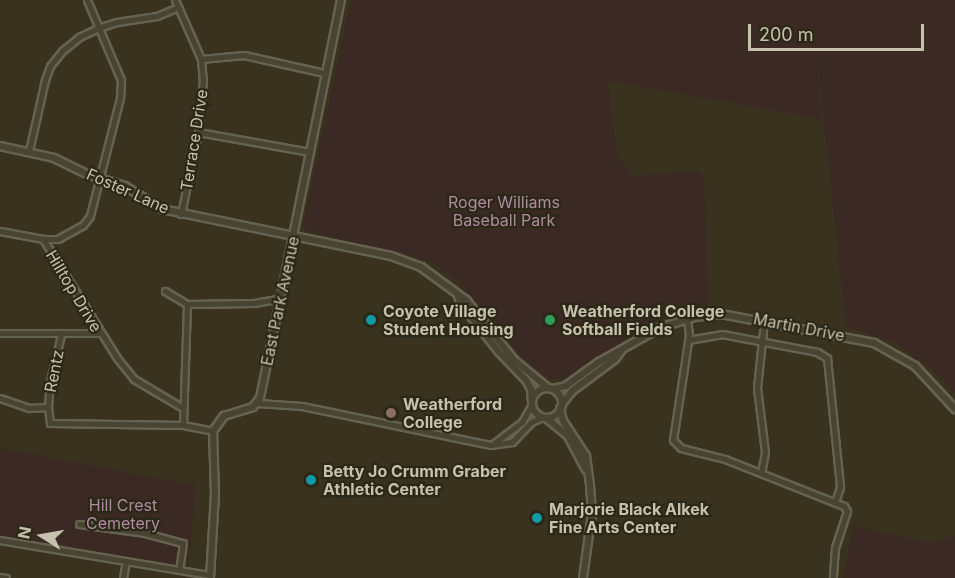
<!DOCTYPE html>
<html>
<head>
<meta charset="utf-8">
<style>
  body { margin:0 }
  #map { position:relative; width:955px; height:578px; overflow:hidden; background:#38321f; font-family:Inter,sans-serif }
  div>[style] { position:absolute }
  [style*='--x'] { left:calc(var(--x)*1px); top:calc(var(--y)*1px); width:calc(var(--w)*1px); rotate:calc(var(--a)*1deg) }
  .green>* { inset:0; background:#3b2923 }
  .roads { filter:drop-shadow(2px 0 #666250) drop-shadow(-2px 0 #666250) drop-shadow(0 2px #666250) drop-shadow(0 -2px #666250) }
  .minor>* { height:5px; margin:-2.5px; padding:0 2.5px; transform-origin:2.5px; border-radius:2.5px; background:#484332 }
  .tertiary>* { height:6px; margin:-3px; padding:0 3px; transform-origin:3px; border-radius:3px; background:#484332 }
  .tertiary>.ring { margin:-3px; padding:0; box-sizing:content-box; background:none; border:6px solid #484332; border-radius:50% }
  .dots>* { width:16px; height:16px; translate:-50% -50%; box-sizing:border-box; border:3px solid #2c2818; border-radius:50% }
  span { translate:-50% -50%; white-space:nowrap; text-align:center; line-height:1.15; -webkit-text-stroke:4.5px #2c2818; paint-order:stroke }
  .street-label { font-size:16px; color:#c5c1ac }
  .park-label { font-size:16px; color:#b08aa0 }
  .poi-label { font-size:16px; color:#c5c1ac; font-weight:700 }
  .left { translate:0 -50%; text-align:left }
  .north { position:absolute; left:12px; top:506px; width:60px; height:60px; -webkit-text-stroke:4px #2c2818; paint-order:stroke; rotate:281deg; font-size:16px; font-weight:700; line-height:24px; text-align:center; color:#c5c1ac }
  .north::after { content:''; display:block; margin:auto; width:21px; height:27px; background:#c5c1ac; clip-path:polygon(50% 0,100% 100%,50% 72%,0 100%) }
  .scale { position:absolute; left:748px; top:24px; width:176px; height:27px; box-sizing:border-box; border:3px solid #c5c1ac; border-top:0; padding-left:8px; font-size:18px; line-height:21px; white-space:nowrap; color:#c5c1ac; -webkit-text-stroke:4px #2c2818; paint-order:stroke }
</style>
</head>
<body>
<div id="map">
  <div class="green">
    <div style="clip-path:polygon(351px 0,955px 0,955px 394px,933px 370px,895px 343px,846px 326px,815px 36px,821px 119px,608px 81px,616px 151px,630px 176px,697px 171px,704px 177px,708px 303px,704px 309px,646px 323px,599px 360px,563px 379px,550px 379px,533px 367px,513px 346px,508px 346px,484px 317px,485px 312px,460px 284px,437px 265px,405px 253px,310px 233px,303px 226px)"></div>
    <div style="clip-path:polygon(0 448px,196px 485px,188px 566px,0 537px)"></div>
    <div style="clip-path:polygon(853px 526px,932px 543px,955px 536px,955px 578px,843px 578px)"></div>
  </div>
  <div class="roads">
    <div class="minor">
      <div style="--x:87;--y:0;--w:87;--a:67"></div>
      <div style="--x:121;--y:80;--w:18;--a:93"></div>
      <div style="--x:120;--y:98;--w:122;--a:104.3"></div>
      <div style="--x:90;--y:216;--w:11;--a:128"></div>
      <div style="--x:83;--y:225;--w:29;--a:151"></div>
      <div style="--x:58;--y:239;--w:15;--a:180"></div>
      <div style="--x:43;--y:239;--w:140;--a:58.1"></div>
      <div style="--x:117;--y:358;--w:27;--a:51"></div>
      <div style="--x:134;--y:379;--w:57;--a:30.6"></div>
      <div style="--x:175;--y:0;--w:64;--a:66.2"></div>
      <div style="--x:201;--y:59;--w:21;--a:85"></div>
      <div style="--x:203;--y:80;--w:52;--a:95.5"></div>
      <div style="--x:198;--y:132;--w:84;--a:101.7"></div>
      <div style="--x:201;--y:59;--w:43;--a:-5.3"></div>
      <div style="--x:244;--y:55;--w:82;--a:12.7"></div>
      <div style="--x:198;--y:132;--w:114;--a:10.1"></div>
      <div style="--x:29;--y:151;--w:73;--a:-77.3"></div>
      <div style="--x:45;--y:80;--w:15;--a:-70"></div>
      <div style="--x:50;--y:66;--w:19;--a:-51"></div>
      <div style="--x:62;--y:51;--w:22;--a:-39"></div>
      <div style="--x:79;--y:37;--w:21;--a:-25"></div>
      <div style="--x:98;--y:28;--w:20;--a:-18"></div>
      <div style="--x:117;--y:22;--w:40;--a:-8.5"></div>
      <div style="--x:157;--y:16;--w:23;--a:-23"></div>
      <div style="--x:0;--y:231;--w:44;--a:10.5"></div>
      <div style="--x:165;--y:291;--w:26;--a:31"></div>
      <div style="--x:687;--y:319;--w:16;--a:83"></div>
      <div style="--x:689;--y:335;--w:106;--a:98.7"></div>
      <div style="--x:673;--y:440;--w:11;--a:45"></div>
      <div style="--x:681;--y:448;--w:45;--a:14"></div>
      <div style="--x:725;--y:459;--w:128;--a:21.6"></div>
      <div style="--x:844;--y:506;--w:6;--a:59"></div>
      <div style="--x:847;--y:511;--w:38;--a:108"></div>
      <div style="--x:835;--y:547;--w:31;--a:94"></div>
      <div style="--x:0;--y:333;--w:100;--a:0"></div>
      <div style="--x:688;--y:340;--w:35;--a:-10"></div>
      <div style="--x:722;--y:334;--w:97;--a:10.7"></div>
      <div style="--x:817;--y:352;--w:12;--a:31"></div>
      <div style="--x:827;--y:358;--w:130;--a:84.2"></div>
      <div style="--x:840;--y:487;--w:16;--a:108"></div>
      <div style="--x:0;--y:398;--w:31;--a:19"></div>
      <div style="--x:29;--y:408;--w:19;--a:-3"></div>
      <div style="--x:48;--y:407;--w:16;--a:83"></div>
      <div style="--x:50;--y:423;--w:133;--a:0.9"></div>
      <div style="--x:183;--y:425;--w:31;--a:11"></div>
      <div style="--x:258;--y:403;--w:44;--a:3.9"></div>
      <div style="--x:302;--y:406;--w:193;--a:11.7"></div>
      <div style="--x:491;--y:445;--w:21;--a:-8"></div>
      <div style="--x:512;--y:442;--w:28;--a:-46"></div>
      <div style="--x:531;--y:422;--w:12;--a:-24"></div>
      <div style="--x:48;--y:407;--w:26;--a:-86"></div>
      <div style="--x:50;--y:381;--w:47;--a:-76.6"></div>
      <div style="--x:183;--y:425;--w:121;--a:-88.1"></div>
      <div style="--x:187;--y:304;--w:67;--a:-0.9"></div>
      <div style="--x:254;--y:303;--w:28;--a:-10"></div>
      <div style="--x:493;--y:444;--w:36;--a:-37"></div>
      <div style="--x:522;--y:422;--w:20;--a:-60"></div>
      <div style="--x:761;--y:473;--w:21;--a:-79"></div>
      <div style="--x:765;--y:452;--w:64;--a:-97.1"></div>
      <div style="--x:757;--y:388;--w:67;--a:-84"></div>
      <div style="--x:79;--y:524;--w:67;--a:7.8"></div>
      <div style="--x:145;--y:533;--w:39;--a:15"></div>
      <div style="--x:183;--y:543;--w:27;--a:98"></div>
      <div style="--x:0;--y:540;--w:213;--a:9.5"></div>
      <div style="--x:0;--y:577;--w:6;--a:9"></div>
      <div style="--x:123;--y:578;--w:17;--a:-80"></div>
    </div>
    <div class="tertiary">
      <div style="--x:0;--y:146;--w:55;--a:12.5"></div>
      <div style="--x:54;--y:158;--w:39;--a:26"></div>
      <div style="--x:89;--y:175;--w:38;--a:17"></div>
      <div style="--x:125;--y:186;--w:44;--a:31.9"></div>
      <div style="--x:162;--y:209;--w:234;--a:11.6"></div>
      <div style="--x:391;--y:256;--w:32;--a:20"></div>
      <div style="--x:421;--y:267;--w:56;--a:36.3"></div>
      <div style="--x:466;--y:300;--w:77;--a:51.3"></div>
      <div style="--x:514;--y:360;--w:44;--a:39.5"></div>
      <div style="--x:458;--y:296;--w:9;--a:69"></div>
      <div style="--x:461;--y:304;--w:61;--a:51.6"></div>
      <div style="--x:499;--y:352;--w:39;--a:46"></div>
      <div style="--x:526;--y:380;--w:10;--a:61"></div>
      <div style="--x:531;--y:389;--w:13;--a:86"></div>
      <div class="ring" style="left:532px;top:388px;width:24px;height:24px"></div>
      <div style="--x:553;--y:389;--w:13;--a:-13"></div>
      <div style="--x:566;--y:386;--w:41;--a:-36"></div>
      <div style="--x:599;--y:362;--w:72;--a:-29.1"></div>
      <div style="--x:662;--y:327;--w:34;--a:-17"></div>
      <div style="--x:694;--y:317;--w:27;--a:-6"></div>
      <div style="--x:721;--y:314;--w:156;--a:10.7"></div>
      <div style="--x:874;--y:343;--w:47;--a:29.3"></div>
      <div style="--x:915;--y:366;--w:59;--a:47.1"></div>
      <div style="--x:562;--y:404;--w:16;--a:-52"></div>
      <div style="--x:572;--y:391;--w:54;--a:-36.7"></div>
      <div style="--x:615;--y:359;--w:10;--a:-53"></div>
      <div style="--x:560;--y:409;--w:12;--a:76"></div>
      <div style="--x:563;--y:421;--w:42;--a:56.7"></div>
      <div style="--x:586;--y:456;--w:29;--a:82"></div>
      <div style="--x:590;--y:485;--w:28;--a:86"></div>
      <div style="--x:592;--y:513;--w:66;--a:97.9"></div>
      <div style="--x:546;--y:418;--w:28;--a:39"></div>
      <div style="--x:568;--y:436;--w:38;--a:62"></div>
      <div style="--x:210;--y:578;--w:83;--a:-86.6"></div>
      <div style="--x:215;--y:495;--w:64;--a:-91.8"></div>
      <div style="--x:213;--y:431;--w:19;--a:-54"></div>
      <div style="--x:224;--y:416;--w:30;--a:-17"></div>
      <div style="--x:253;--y:407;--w:11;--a:-52"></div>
      <div style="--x:260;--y:398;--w:406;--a:-78.5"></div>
    </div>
  </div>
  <div class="dots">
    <div style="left:371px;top:320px;background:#0f9aa8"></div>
    <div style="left:550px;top:320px;background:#2e9e5b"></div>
    <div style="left:391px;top:413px;background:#8d6e63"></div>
    <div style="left:311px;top:480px;background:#0f9aa8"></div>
    <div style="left:537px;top:518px;background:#0f9aa8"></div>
  </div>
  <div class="street-label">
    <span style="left:194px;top:140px;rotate:-81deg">Terrace Drive</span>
    <span style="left:128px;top:191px;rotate:24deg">Foster Lane</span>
    <span style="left:74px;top:291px;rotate:59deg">Hilltop Drive</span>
    <span style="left:280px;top:301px;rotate:-78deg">East Park Avenue</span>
    <span style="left:799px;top:327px;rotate:11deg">Martin Drive</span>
    <span style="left:54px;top:371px;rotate:-79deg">Rentz</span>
  </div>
  <div class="park-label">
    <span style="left:504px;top:211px">Roger Williams<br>Baseball Park</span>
    <span style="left:123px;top:514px">Hill Crest<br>Cemetery</span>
  </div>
  <div class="poi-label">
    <span class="left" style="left:383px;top:320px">Coyote Village<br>Student Housing</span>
    <span class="left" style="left:562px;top:320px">Weatherford College<br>Softball Fields</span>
    <span class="left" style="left:403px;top:413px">Weatherford<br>College</span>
    <span class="left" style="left:323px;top:480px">Betty Jo Crumm Graber<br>Athletic Center</span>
    <span class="left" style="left:549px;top:518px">Marjorie Black Alkek<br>Fine Arts Center</span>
  </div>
  <div class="north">N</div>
  <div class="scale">200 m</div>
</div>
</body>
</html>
